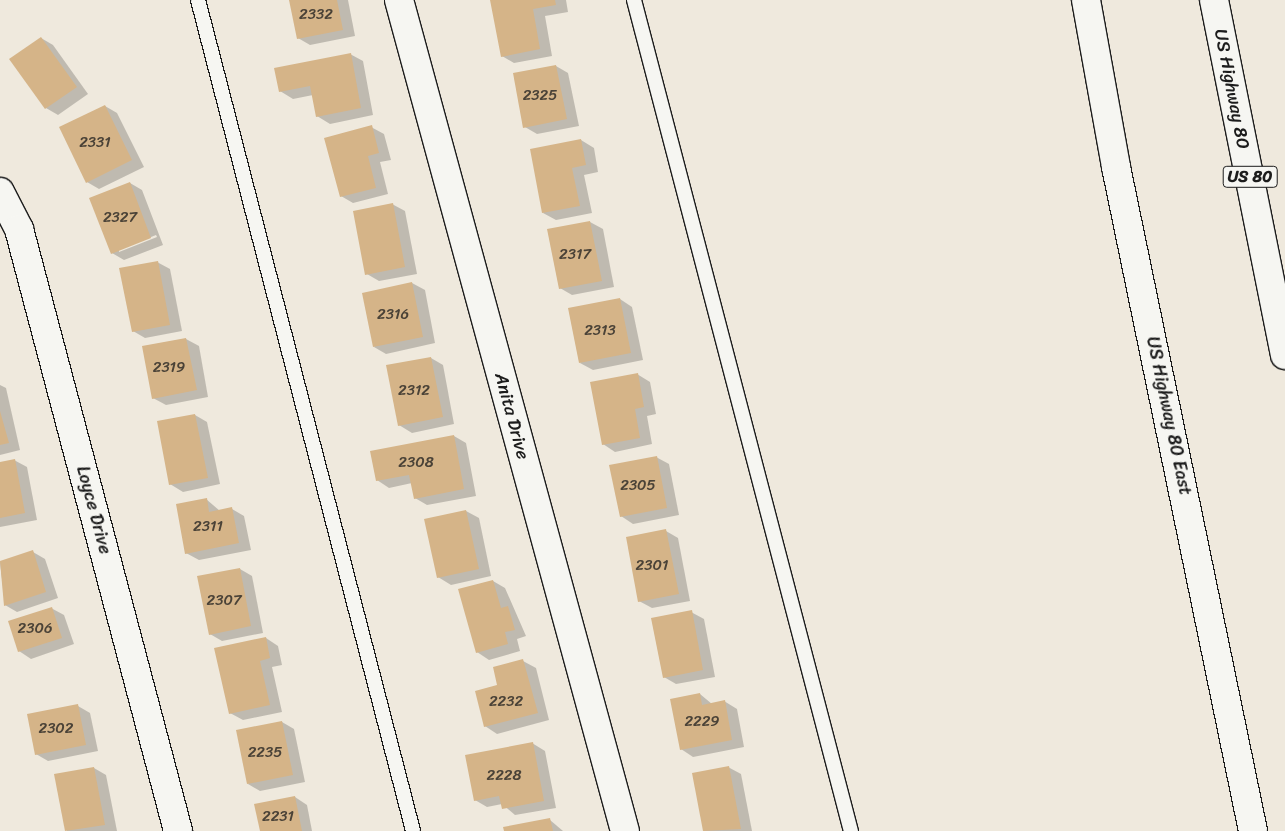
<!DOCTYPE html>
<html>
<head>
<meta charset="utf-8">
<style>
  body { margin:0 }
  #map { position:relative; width:1285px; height:831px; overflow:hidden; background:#efe9dd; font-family:Sriracha,sans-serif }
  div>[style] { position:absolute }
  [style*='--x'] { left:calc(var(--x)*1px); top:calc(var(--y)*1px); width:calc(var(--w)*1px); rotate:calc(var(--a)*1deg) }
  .shadow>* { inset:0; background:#0003 }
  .building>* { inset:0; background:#d5b488 }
  .roads { filter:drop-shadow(1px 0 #1c1c1c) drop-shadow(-1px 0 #1c1c1c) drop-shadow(0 1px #1c1c1c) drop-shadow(0 -1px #1c1c1c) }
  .lane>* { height:14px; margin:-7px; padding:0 7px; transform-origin:7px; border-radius:7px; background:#f6f6f2 }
  .street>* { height:28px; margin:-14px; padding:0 14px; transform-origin:14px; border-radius:14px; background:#f6f6f2 }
  .secondary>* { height:28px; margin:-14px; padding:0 14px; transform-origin:14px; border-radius:14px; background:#f6f6f2 }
  .highway>* { height:28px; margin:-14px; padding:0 14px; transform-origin:14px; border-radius:14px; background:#f6f6f2 }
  span { translate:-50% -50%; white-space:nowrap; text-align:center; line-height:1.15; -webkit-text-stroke:4px #f6f6f2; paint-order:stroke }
  .number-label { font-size:15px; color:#4a4237 }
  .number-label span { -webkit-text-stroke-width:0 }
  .shield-label span { padding:1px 4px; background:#f6f6f2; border:1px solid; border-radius:4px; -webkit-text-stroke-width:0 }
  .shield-label { font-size:16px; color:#1c1c1c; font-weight:700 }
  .street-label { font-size:18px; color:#1c1c1c }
</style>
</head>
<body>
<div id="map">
  <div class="shadow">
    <div style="clip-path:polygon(290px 0,348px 0,355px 36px,310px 45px,298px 38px)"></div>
    <div style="clip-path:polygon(491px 0,566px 0,568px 12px,545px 16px,552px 56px,514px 63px,502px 56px)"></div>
    <div style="clip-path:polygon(41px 38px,53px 45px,88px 94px,58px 115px,46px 108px)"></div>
    <div style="clip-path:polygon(350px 54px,363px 61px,373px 115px,330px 124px,317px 116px,313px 95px,293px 99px,280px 91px)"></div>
    <div style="clip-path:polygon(556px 66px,568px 73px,579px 126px,537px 134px,525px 127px)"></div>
    <div style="clip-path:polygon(105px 106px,117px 113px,144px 167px,99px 189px,87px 182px)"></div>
    <div style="clip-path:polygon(371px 127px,384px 134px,391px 160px,380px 162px,388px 194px,353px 203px,341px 196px)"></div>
    <div style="clip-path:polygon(581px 140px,594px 148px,598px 172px,584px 175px,592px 213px,556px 220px,543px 213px)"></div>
    <div style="clip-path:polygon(evenodd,130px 183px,142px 190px,163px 245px,124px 260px,112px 253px,130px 183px,156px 235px,157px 237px,119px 252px,119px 250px,156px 235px)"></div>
    <div style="clip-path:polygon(392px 204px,405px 211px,417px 274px,379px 281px,367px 274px)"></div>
    <div style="clip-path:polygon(590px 222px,603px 229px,614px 287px,572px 295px,560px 288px)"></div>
    <div style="clip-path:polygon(157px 262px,170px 269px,182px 331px,145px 338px,133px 331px)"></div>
    <div style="clip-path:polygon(412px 283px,425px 290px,435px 343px,386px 354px,374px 347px)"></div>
    <div style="clip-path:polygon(620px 299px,632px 307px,643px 360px,593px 370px,580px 363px)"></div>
    <div style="clip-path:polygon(186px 339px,199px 346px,208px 397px,166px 405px,153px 398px)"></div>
    <div style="clip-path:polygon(431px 358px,443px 365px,454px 424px,412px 433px,399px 425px)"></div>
    <div style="clip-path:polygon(637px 374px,650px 382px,656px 414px,647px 416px,652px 444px,615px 452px,603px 444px)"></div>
    <div style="clip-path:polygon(0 385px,6px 388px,20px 450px,0 455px)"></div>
    <div style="clip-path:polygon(195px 415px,207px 422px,220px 484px,183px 492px,170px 484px)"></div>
    <div style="clip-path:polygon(454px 436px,466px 443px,476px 496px,427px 505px,415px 498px,412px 483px,389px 488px,377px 480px)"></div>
    <div style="clip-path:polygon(656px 457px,669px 464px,679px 515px,633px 524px,621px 516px)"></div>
    <div style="clip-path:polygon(14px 460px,27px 467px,37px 520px,0 527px,0 463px)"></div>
    <div style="clip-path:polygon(206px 499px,220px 511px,232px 509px,244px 516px,251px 550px,199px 560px,186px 553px)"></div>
    <div style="clip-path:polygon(466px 511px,479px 518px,491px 576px,451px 585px,438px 577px)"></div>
    <div style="clip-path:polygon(666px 531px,678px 538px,690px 601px,652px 608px,639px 601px)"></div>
    <div style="clip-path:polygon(33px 552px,45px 559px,58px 598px,17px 612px,5px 605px,0 562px)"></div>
    <div style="clip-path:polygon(240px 569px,252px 576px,263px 633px,222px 641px,210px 634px)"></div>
    <div style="clip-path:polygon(493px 581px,505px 588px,526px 636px,517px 639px,520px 651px,489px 660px,477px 652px)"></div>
    <div style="clip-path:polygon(51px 608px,64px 615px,74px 644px,31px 659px,19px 651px)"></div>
    <div style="clip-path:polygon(691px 612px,704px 619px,715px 677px,676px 684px,664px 677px)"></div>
    <div style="clip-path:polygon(266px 638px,278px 646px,282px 665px,272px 667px,282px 712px,243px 720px,230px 713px)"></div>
    <div style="clip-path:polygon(523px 661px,536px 668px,549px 720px,497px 734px,485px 726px)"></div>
    <div style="clip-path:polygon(700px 694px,712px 704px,724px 701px,737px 709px,744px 747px,693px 757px,681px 749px)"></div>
    <div style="clip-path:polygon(78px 706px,90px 713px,98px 751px,48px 761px,36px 754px)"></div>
    <div style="clip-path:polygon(282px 722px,294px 729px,305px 782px,260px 791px,248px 784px)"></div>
    <div style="clip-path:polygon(532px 743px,545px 751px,556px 808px,515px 815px,502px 804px,487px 807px,475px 800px)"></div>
    <div style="clip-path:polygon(728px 767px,741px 774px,752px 831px,704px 831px,693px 774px)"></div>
    <div style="clip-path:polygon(94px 768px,106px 775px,117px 831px,67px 831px,56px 775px)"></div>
    <div style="clip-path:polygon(295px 797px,307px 805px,312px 831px,261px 831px)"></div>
    <div style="clip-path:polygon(550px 820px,563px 831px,505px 831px)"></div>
  </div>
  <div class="building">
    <div style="clip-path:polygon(289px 0,337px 0,343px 30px,297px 39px)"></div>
    <div style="clip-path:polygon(490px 0,555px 0,556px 5px,533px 9px,540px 49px,501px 57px)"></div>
    <div style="clip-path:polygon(41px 37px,77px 87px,45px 109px,9px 59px)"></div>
    <div style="clip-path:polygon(351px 53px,361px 108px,316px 117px,310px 86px,279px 92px,274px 68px)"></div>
    <div style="clip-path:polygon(556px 65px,567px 119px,523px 128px,513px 73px)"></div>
    <div style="clip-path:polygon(105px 105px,132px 160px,86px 183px,59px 127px)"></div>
    <div style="clip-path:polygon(372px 125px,379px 153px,368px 156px,376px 188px,340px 197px,324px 138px)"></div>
    <div style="clip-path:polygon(581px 139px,586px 165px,572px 168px,580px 206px,542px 213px,530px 149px)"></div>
    <div style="clip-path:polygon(130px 182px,151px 238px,111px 254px,89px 198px)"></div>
    <div style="clip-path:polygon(393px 203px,405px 267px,365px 275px,353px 211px)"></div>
    <div style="clip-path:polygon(590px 221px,602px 281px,559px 289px,547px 229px)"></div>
    <div style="clip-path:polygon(158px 261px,170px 325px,132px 332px,119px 268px)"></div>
    <div style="clip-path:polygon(412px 282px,423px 337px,373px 347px,362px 293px)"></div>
    <div style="clip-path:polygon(620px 298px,631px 353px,579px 363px,568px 308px)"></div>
    <div style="clip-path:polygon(186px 338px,197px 390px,152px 399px,142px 346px)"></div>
    <div style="clip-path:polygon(431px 357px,443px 417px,398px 426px,386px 365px)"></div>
    <div style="clip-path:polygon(638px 373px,644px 407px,635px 409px,640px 438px,602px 445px,590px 382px)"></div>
    <div style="clip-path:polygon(0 411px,9px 443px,0 445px)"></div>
    <div style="clip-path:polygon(195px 414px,208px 478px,169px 485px,157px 421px)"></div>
    <div style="clip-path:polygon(454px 435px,464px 489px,414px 499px,409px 475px,376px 481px,370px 451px)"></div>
    <div style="clip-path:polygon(657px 456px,667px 508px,620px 517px,609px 465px)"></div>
    <div style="clip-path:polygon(15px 459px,25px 513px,0 518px,0 462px)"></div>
    <div style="clip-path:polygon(207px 498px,209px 512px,232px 507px,239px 543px,185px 554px,176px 504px)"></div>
    <div style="clip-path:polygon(466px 510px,479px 569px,437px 578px,424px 519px)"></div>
    <div style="clip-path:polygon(666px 529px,679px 594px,638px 602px,626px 537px)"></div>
    <div style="clip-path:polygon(33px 550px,46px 592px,4px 606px,0 561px)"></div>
    <div style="clip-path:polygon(240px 568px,251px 626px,209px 635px,197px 576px)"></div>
    <div style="clip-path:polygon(493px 580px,501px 608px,508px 606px,515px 630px,505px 632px,508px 644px,476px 653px,458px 589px)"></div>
    <div style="clip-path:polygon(52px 607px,62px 638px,18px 652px,8px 621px)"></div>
    <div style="clip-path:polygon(692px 610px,703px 670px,663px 678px,651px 618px)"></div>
    <div style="clip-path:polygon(266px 637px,270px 658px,260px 661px,270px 705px,229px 714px,214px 648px)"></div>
    <div style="clip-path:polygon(523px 659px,538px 713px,484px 727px,475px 691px,497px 685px,493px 667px)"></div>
    <div style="clip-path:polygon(700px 693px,702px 705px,725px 700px,732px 740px,680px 750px,670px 699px)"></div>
    <div style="clip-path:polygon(78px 704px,86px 745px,35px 755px,27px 714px)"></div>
    <div style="clip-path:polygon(282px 721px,293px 775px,247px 784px,236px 730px)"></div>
    <div style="clip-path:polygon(533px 742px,544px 801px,502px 809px,499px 796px,474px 801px,465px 755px)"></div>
    <div style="clip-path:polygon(729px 766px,741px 829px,703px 831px,692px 773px)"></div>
    <div style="clip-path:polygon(94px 767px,105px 825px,65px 831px,54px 774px)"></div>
    <div style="clip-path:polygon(295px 796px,302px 831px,260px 831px,254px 804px)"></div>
    <div style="clip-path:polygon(550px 818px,553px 831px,504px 831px,503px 827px)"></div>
  </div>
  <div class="roads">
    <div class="lane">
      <div style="--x:198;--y:0;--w:858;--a:75.49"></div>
      <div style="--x:634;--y:0;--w:859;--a:75.37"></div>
    </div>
    <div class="street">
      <div style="--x:399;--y:0;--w:861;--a:74.79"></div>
      <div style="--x:0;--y:192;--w:42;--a:62.8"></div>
      <div style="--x:19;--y:229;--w:623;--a:75.2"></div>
    </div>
    <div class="secondary">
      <div style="--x:1086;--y:0;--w:170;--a:79.8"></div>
      <div style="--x:1116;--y:167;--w:678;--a:78.34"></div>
    </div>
    <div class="highway">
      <div style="--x:1214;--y:0;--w:362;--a:78.7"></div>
    </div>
  </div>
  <div class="number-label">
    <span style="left:316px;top:15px">2332</span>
    <span style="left:540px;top:96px">2325</span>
    <span style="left:95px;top:143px">2331</span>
    <span style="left:120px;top:218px">2327</span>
    <span style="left:575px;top:255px">2317</span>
    <span style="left:393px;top:315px">2316</span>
    <span style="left:600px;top:331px">2313</span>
    <span style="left:169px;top:368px">2319</span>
    <span style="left:414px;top:391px">2312</span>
    <span style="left:416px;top:463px">2308</span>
    <span style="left:638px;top:486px">2305</span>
    <span style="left:208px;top:527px">2311</span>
    <span style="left:652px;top:566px">2301</span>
    <span style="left:224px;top:601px">2307</span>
    <span style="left:35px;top:629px">2306</span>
    <span style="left:506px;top:702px">2232</span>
    <span style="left:702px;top:722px">2229</span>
    <span style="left:56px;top:729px">2302</span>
    <span style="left:265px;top:753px">2235</span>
    <span style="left:504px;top:776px">2228</span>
    <span style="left:278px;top:817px">2231</span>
  </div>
  <div class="shield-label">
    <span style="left:1250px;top:177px">US 80</span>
  </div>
  <div class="street-label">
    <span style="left:1232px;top:89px;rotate:79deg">US Highway 80</span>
    <span style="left:512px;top:416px;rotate:75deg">Anita Drive</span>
    <span style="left:1169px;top:416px;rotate:78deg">US Highway 80 East</span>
    <span style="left:94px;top:510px;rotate:75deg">Loyce Drive</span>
  </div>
</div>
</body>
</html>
